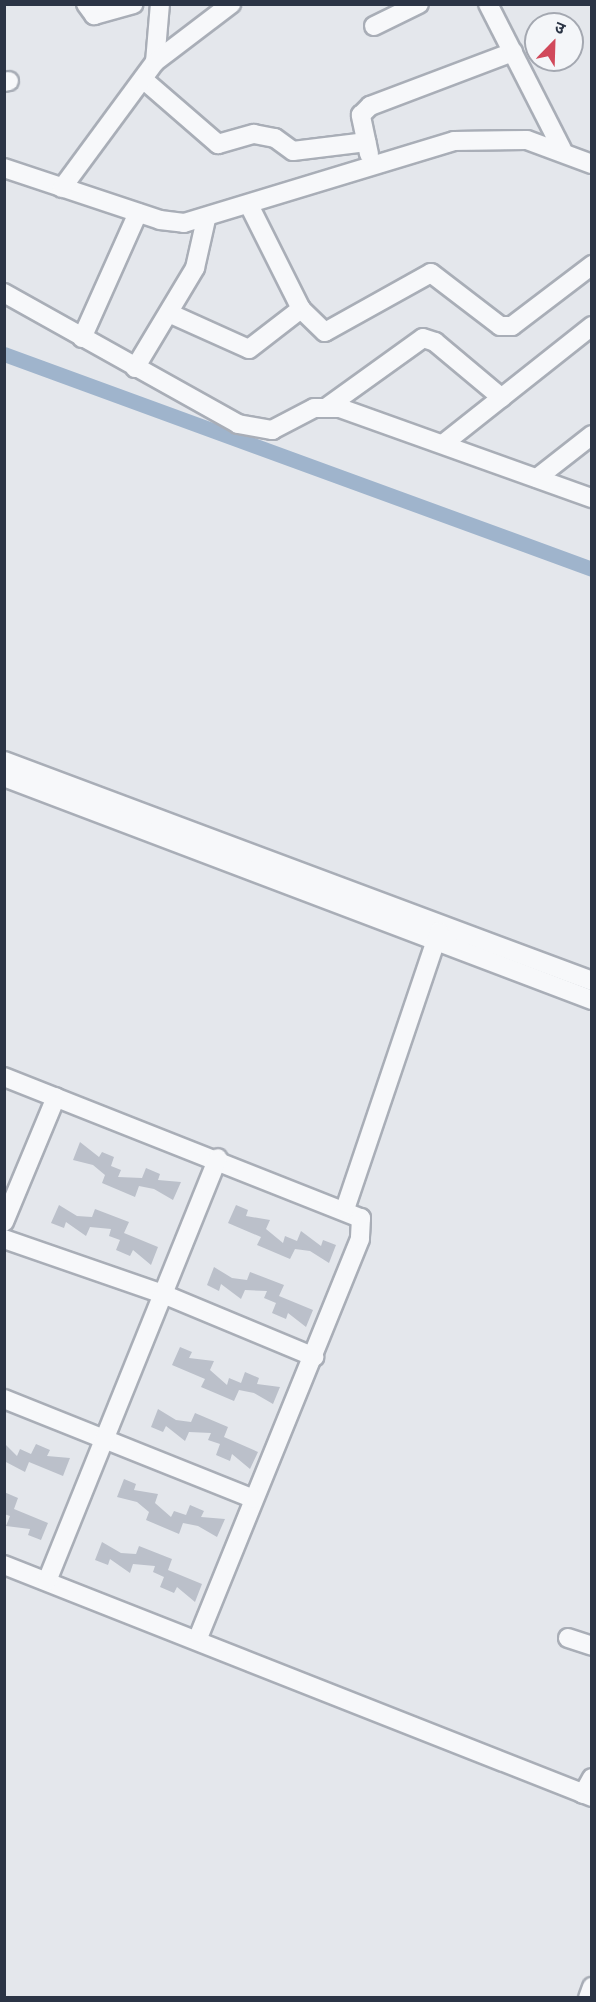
<!DOCTYPE html>
<html>
<head>
<meta charset="utf-8">
<style>
  body { margin:0 }
  #map { position:relative; width:596px; height:2002px; overflow:hidden; background:#e4e7ec; font-family:"Titillium Web","Noto Sans Devanagari",sans-serif }
  div>[style] { position:absolute }
  [style*='--x'] { left:calc(var(--x)*1px); top:calc(var(--y)*1px); width:calc(var(--w)*1px); rotate:calc(var(--a)*1deg) }
  .canal>* { height:15px; margin:-7.5px; padding:0 7.5px; transform-origin:7.5px; border-radius:7.5px; background:#9fb4cc }
  .building>* { inset:0; background:#bbc0ca }
  .roads { filter:drop-shadow(2px 0 #a9aeb7) drop-shadow(-2px 0 #a9aeb7) drop-shadow(0 2px #a9aeb7) drop-shadow(0 -2px #a9aeb7) }
  .minor>* { height:18px; margin:-9px; padding:0 9px; transform-origin:9px; border-radius:9px; background:#f7f8fa }
  span { translate:-50% -50%; white-space:nowrap; text-align:center; line-height:1.15; -webkit-text-stroke:4.5px #f4f6f9; paint-order:stroke }
  .frame { position:absolute; inset:0; border:6px solid #2b3445; pointer-events:none }
  .north { position:absolute; left:524px; top:12px; width:60px; height:60px; box-sizing:border-box; background:#f4f6f9; border:2px solid #a4a8b1; border-radius:50%; rotate:23deg; font-size:16px; font-weight:700; line-height:24px; text-align:center; color:#2b3445 }
  .north::after { content:''; display:block; margin:auto; width:21px; height:27px; background:#d1495b; clip-path:polygon(50% 0,100% 100%,50% 72%,0 100%) }
</style>
</head>
<body>
<div id="map">
  <div class="canal">
    <div style="--x:4;--y:354;--w:626;--a:20.08"></div>
  </div>
  <div class="building">
    <div style="clip-path:polygon(80px 1142px,99px 1157px,102px 1152px,114px 1157px,111px 1166px,121px 1170px,118px 1177px,142px 1178px,146px 1168px,160px 1174px,158px 1180px,181px 1182px,173px 1200px,154px 1189px,139px 1186px,135px 1197px,102px 1183px,105px 1175px,93px 1165px,73px 1160px)"></div>
    <div style="clip-path:polygon(59px 1205px,77px 1216px,92px 1217px,95px 1209px,129px 1222px,124px 1233px,158px 1247px,151px 1265px,133px 1250px,130px 1256px,116px 1250px,120px 1240px,109px 1236px,111px 1229px,90px 1227px,86px 1236px,66px 1222px,64px 1228px,51px 1223px)"></div>
    <div style="clip-path:polygon(236px 1205px,248px 1210px,246px 1216px,270px 1220px,266px 1229px,283px 1243px,285px 1236px,297px 1241px,301px 1231px,321px 1246px,323px 1240px,336px 1245px,329px 1263px,310px 1251px,295px 1249px,290px 1259px,257px 1245px,261px 1237px,228px 1223px)"></div>
    <div style="clip-path:polygon(214px 1267px,232px 1278px,247px 1280px,250px 1272px,284px 1285px,279px 1296px,313px 1310px,306px 1327px,288px 1313px,286px 1319px,272px 1313px,276px 1303px,264px 1298px,267px 1291px,245px 1290px,241px 1299px,221px 1284px,219px 1291px,207px 1285px)"></div>
    <div style="clip-path:polygon(180px 1347px,192px 1352px,189px 1358px,214px 1361px,210px 1370px,227px 1385px,229px 1378px,241px 1383px,245px 1372px,259px 1378px,257px 1384px,280px 1387px,273px 1404px,254px 1393px,239px 1390px,234px 1401px,201px 1387px,205px 1379px,172px 1365px)"></div>
    <div style="clip-path:polygon(158px 1409px,176px 1420px,191px 1422px,195px 1413px,228px 1427px,224px 1437px,258px 1452px,250px 1469px,232px 1454px,230px 1461px,216px 1455px,220px 1444px,208px 1440px,211px 1433px,189px 1432px,185px 1441px,166px 1426px,163px 1432px,151px 1427px)"></div>
    <div style="clip-path:polygon(4px 1443px,17px 1456px,20px 1449px,31px 1454px,36px 1444px,50px 1450px,47px 1456px,70px 1458px,63px 1476px,29px 1462px,25px 1472px,4px 1461px)"></div>
    <div style="clip-path:polygon(124px 1479px,136px 1484px,134px 1490px,158px 1494px,155px 1503px,171px 1517px,174px 1511px,186px 1515px,190px 1505px,204px 1511px,201px 1517px,225px 1519px,217px 1537px,198px 1526px,183px 1523px,179px 1534px,146px 1520px,149px 1512px,137px 1502px,117px 1497px)"></div>
    <div style="clip-path:polygon(4px 1492px,18px 1498px,14px 1509px,48px 1523px,41px 1540px,28px 1535px,30px 1529px,6px 1526px,10px 1516px,4px 1514px)"></div>
    <div style="clip-path:polygon(102px 1542px,121px 1553px,136px 1554px,139px 1546px,172px 1559px,168px 1570px,202px 1584px,195px 1602px,177px 1587px,174px 1593px,160px 1587px,164px 1577px,153px 1572px,155px 1566px,133px 1564px,130px 1573px,110px 1559px,108px 1565px,95px 1560px)"></div>
  </div>
  <div class="roads">
    <div class="minor">
      <div style="--x:86;--y:4;--w:14;--a:54"></div>
      <div style="--x:94;--y:15;--w:41;--a:-15.4"></div>
      <div style="--x:488;--y:4;--w:163;--a:63"></div>
      <div style="--x:374;--y:26;--w:50;--a:-26.1"></div>
      <div style="--x:155;--y:62;--w:58;--a:-85.1"></div>
      <div style="--x:144;--y:80;--w:98;--a:40.9"></div>
      <div style="--x:218;--y:144;--w:37;--a:-16"></div>
      <div style="--x:254;--y:134;--w:21;--a:11"></div>
      <div style="--x:275;--y:138;--w:22;--a:36"></div>
      <div style="--x:293;--y:151;--w:74;--a:-7"></div>
      <div style="--x:4;--y:82;--w:5;--a:-11"></div>
      <div style="--x:369;--y:154;--w:40;--a:-102"></div>
      <div style="--x:361;--y:115;--w:13;--a:-45"></div>
      <div style="--x:370;--y:106;--w:153;--a:-20.7"></div>
      <div style="--x:4;--y:168;--w:164;--a:18.4"></div>
      <div style="--x:160;--y:220;--w:24;--a:7"></div>
      <div style="--x:184;--y:223;--w:282;--a:-16.9"></div>
      <div style="--x:454;--y:141;--w:73;--a:-0.8"></div>
      <div style="--x:527;--y:140;--w:69;--a:20.3"></div>
      <div style="--x:62;--y:188;--w:157;--a:-53.6"></div>
      <div style="--x:155;--y:62;--w:96;--a:-37.3"></div>
      <div style="--x:249;--y:205;--w:116;--a:63.4"></div>
      <div style="--x:301;--y:309;--w:33;--a:44"></div>
      <div style="--x:325;--y:332;--w:121;--a:-29.1"></div>
      <div style="--x:431;--y:273;--w:87;--a:37.5"></div>
      <div style="--x:500;--y:326;--w:12;--a:0"></div>
      <div style="--x:512;--y:326;--w:101;--a:-37.3"></div>
      <div style="--x:4;--y:293;--w:268;--a:29.2"></div>
      <div style="--x:238;--y:424;--w:35;--a:10"></div>
      <div style="--x:272;--y:430;--w:47;--a:-27.6"></div>
      <div style="--x:314;--y:408;--w:26;--a:0"></div>
      <div style="--x:340;--y:408;--w:268;--a:19.7"></div>
      <div style="--x:171;--y:314;--w:85;--a:24.2"></div>
      <div style="--x:249;--y:349;--w:66;--a:-37.6"></div>
      <div style="--x:82;--y:338;--w:137;--a:-65.9"></div>
      <div style="--x:135;--y:368;--w:117;--a:-59"></div>
      <div style="--x:195;--y:268;--w:50;--a:-77.3"></div>
      <div style="--x:327;--y:407;--w:118;--a:-35.7"></div>
      <div style="--x:423;--y:338;--w:13;--a:18"></div>
      <div style="--x:435;--y:342;--w:87;--a:39.9"></div>
      <div style="--x:443;--y:444;--w:190;--a:-38.4"></div>
      <div style="--x:537;--y:478;--w:70;--a:-38"></div>
      <div style="--x:4;--y:761;--w:628;--a:20.51"></div>
      <div style="--x:4;--y:777;--w:629;--a:20.77"></div>
      <div style="--x:4;--y:1077;--w:384;--a:21.6"></div>
      <div style="--x:361;--y:1218;--w:21;--a:93"></div>
      <div style="--x:360;--y:1239;--w:433;--a:112.1"></div>
      <div style="--x:345;--y:1209;--w:293;--a:-71.3"></div>
      <div style="--x:4;--y:1222;--w:135;--a:-67.4"></div>
      <div style="--x:4;--y:1239;--w:168;--a:19.1"></div>
      <div style="--x:163;--y:1294;--w:164;--a:22.6"></div>
      <div style="--x:4;--y:1399;--w:269;--a:21.8"></div>
      <div style="--x:4;--y:1565;--w:632;--a:21.53"></div>
      <div style="--x:47;--y:1581;--w:456;--a:-68"></div>
      <div style="--x:568;--y:1638;--w:25;--a:18"></div>
      <div style="--x:583;--y:1794;--w:18;--a:-61"></div>
      <div style="--x:588;--y:1998;--w:12;--a:-70"></div>
    </div>
  </div>
  <div class="frame"></div>
  <div class="north">उ</div>
</div>
</body>
</html>
